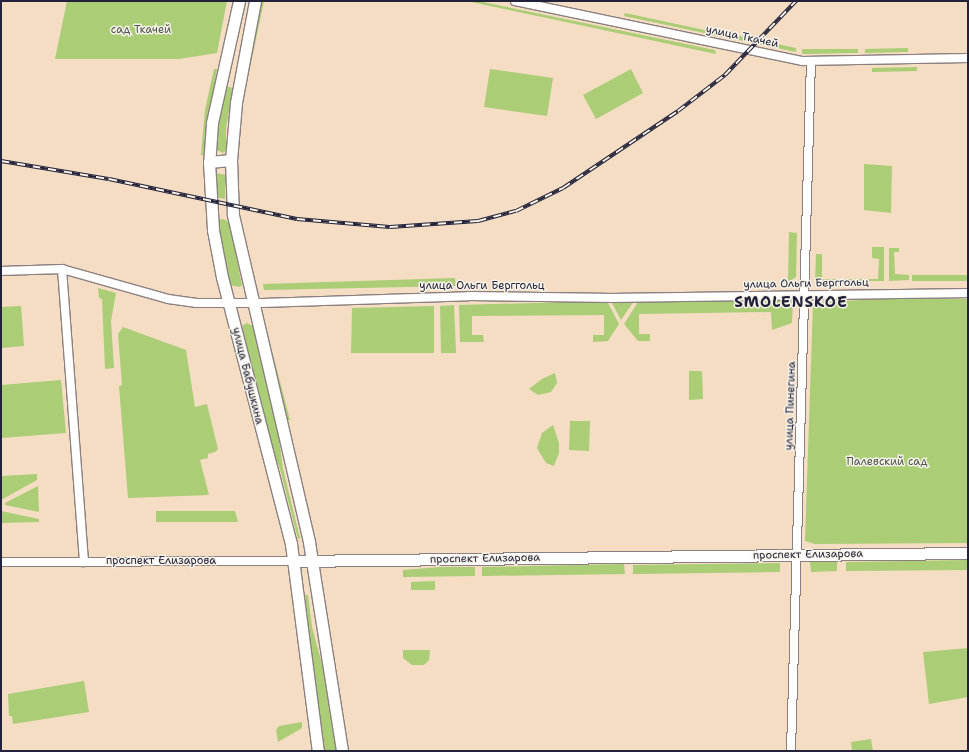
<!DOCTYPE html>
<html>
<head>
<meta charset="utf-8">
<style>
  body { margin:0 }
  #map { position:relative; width:969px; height:752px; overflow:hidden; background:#f4ddc3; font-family:"Shantell Sans",sans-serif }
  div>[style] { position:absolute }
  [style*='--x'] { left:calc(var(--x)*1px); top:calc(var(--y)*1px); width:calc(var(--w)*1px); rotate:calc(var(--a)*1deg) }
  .green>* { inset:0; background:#aacd76 }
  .roads { filter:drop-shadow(1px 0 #8b807f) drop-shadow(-1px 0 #8b807f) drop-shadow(0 1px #8b807f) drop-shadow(0 -1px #8b807f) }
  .street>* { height:8px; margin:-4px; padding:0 4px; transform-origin:4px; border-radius:4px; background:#fff }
  .secondary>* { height:11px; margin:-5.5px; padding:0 5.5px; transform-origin:5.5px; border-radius:5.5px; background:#fff }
  .rail>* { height:4px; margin-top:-2px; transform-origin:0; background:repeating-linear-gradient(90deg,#f7f3e8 0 8px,#22223b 0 16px); box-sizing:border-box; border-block:1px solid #22223b }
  span { translate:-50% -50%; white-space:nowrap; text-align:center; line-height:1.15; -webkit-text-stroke:3px #f7f3e8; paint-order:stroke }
  .park-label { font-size:11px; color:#4b554d }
  .street-label { font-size:11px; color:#22223b }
  .district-label { font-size:15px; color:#22223b; font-weight:700; letter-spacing:1px }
  .frame { position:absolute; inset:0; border:2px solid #22223b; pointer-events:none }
</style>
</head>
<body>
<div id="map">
  <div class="green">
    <div style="clip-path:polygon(67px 1px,227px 1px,217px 53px,179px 59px,55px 59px)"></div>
    <div style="clip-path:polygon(261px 1px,264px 1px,242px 106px,239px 106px)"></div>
    <div style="clip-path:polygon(467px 1px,478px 1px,715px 50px,716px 54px)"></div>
    <div style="clip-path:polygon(625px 13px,723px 34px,723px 37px,624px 16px)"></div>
    <div style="clip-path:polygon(734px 35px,796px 48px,796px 52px,734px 39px)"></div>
    <div style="clip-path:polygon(908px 48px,908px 52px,865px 53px,865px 49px)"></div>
    <div style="clip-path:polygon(802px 49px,858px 49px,858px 53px,805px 54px,802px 54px)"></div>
    <div style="clip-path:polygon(917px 67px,917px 71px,872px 72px,872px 68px)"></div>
    <div style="clip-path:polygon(214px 69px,217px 69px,204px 155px,201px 155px,205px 110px)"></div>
    <div style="clip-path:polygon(490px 69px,553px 78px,547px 116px,484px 107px)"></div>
    <div style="clip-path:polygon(631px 69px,643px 93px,596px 119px,583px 95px)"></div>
    <div style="clip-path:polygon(225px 86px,233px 88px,226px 128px,226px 150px,223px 153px,215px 149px)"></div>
    <div style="clip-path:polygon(864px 164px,892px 166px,891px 213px,864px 210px)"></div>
    <div style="clip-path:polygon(215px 173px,226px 175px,225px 199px,216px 197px)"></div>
    <div style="clip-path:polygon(223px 219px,229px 222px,242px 285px,240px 287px,229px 285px,217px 220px)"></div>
    <div style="clip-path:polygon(789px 232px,797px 233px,796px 277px,788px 282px)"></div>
    <div style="clip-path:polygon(872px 247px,884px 247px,884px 281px,815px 281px,816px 254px,822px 254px,822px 279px,878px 279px,879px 259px,872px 258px)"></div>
    <div style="clip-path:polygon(889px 248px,899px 248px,899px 252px,894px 252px,895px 274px,909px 275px,909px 280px,889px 281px)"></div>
    <div style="clip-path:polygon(912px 275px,968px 275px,968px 281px,912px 281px)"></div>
    <div style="clip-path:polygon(455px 278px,456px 286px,264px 290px,263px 284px)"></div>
    <div style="clip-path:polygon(98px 288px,116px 293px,111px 321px,114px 368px,105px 369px,102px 299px,99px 298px)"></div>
    <div style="clip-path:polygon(788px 299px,793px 302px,792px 323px,772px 330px,771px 312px,639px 314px,639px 334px,650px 334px,650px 341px,638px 341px,624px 324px,638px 302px)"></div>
    <div style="clip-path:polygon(876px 299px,968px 299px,968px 543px,815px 544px,805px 541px,813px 303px)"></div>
    <div style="clip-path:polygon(607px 301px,619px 324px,608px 341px,593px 342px,593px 335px,604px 335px,604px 315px,472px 316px,472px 335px,483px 335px,484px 342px,460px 342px,459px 305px)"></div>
    <div style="clip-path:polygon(611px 301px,634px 301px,621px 320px)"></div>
    <div style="clip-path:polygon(454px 305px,456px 353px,441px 353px,440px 306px)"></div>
    <div style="clip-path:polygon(21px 306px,24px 346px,1px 348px,1px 307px)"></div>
    <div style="clip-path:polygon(434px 306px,434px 353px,351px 353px,352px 308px)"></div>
    <div style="clip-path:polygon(247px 323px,253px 326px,278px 431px,283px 469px,300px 538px,298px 539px,280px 469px,265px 432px,240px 327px)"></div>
    <div style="clip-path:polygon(265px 324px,290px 420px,287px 421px,262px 325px)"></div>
    <div style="clip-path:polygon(123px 327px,186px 350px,195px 407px,207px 404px,218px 449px,215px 452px,208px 454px,208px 458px,200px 460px,209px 495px,128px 498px,119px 386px,122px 385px,118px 334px)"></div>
    <div style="clip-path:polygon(689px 371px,702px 371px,703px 399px,689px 400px)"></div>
    <div style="clip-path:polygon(555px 373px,557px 383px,551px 392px,538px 395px,529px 389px,542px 379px)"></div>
    <div style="clip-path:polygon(61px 380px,66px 433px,1px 438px,1px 385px)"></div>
    <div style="clip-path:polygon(570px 421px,590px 421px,589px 451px,569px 450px)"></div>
    <div style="clip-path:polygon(553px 425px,559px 443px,559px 453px,554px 466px,546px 463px,537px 448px,542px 433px)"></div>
    <div style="clip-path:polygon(37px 474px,37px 480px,1px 500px,1px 476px)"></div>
    <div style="clip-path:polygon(38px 486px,39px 512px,5px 505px,5px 503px)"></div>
    <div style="clip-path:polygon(1px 511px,39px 519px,39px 522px,1px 523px)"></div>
    <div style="clip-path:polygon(156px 511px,235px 511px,238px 522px,156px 522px)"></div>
    <div style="clip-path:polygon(968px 560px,968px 570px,846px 571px,846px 562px)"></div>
    <div style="clip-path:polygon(810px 562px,837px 562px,837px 571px,811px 572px)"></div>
    <div style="clip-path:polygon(780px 563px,780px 572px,633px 574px,633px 565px)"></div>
    <div style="clip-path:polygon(624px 564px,625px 574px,482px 576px,482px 567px)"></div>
    <div style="clip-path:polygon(440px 567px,475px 567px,475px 576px,403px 577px,403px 570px)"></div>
    <div style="clip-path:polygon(435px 581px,435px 590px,411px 590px,411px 582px)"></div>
    <div style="clip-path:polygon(305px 595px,308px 595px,312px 627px,329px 690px,337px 751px,323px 751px)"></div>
    <div style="clip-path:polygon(968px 648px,968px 697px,929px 704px,923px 652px)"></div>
    <div style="clip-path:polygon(403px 650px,430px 650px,429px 660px,424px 665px,412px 665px,403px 658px)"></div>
    <div style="clip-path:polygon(84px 681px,89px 712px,13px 724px,12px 716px,9px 716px,8px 694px)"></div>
    <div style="clip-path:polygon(302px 722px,302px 728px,278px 742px,276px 730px,279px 726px)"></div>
    <div style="clip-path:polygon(871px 739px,873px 751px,852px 751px,851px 742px)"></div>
  </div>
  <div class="roads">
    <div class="street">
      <div style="--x:515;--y:1;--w:294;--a:11.8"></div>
      <div style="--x:803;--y:61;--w:165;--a:-1"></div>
      <div style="--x:62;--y:269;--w:294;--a:85.7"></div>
      <div style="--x:1;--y:271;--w:61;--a:-1.9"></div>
      <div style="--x:62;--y:269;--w:110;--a:15.8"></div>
      <div style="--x:168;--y:299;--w:29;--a:8"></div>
      <div style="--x:197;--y:303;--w:65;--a:0"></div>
      <div style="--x:262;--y:303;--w:207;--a:-1.9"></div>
      <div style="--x:469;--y:296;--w:145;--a:0.8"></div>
      <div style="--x:614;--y:298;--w:354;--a:-0.8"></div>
      <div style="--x:1;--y:562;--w:292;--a:-0.2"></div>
      <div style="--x:791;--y:751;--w:690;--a:-88.34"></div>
    </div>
    <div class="secondary">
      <div style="--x:239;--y:1;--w:125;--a:102.5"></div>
      <div style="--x:212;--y:123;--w:39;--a:94"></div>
      <div style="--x:209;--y:162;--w:68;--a:86.6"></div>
      <div style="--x:213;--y:230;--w:48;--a:79.2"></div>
      <div style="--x:222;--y:277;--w:276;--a:75.5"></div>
      <div style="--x:291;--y:544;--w:209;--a:82.6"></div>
      <div style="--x:255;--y:1;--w:104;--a:100.6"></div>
      <div style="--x:236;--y:103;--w:57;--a:95"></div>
      <div style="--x:231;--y:160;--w:55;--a:87.9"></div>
      <div style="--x:233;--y:215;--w:336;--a:76.9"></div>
      <div style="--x:309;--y:542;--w:212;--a:81"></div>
      <div style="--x:209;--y:162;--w:22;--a:-5"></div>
      <div style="--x:293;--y:561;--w:675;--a:-0.68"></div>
    </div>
  </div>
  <div class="rail">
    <div style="--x:1;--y:161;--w:109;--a:9.5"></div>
    <div style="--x:109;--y:179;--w:192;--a:12"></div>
    <div style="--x:297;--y:219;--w:93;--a:4.9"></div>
    <div style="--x:390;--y:227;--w:88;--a:-3.9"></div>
    <div style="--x:478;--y:221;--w:39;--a:-15"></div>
    <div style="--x:516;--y:211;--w:52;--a:-26.1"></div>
    <div style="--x:563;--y:188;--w:138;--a:-33.8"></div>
    <div style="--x:678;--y:111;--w:59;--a:-37.5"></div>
    <div style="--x:725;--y:75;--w:103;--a:-46.2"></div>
  </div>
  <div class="park-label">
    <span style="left:141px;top:30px">сад Ткачей</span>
    <span style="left:887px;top:462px">Палевский сад</span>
  </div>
  <div class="street-label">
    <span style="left:742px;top:37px;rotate:12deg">улица Ткачей</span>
    <span style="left:806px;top:284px;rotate:-1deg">улица Ольги Берггольц</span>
    <span style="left:482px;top:286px">улица Ольги Берггольц</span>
    <span style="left:247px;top:376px;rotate:76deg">улица Бабушкина</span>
    <span style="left:791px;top:406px;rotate:-88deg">улица Пинегина</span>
    <span style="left:808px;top:555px;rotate:-1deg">проспект Елизарова</span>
    <span style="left:485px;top:559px;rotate:-1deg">проспект Елизарова</span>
    <span style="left:161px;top:561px">проспект Елизарова</span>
  </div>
  <div class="district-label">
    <span style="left:791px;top:303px">SMOLENSKOE</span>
  </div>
  <div class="frame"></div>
</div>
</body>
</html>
